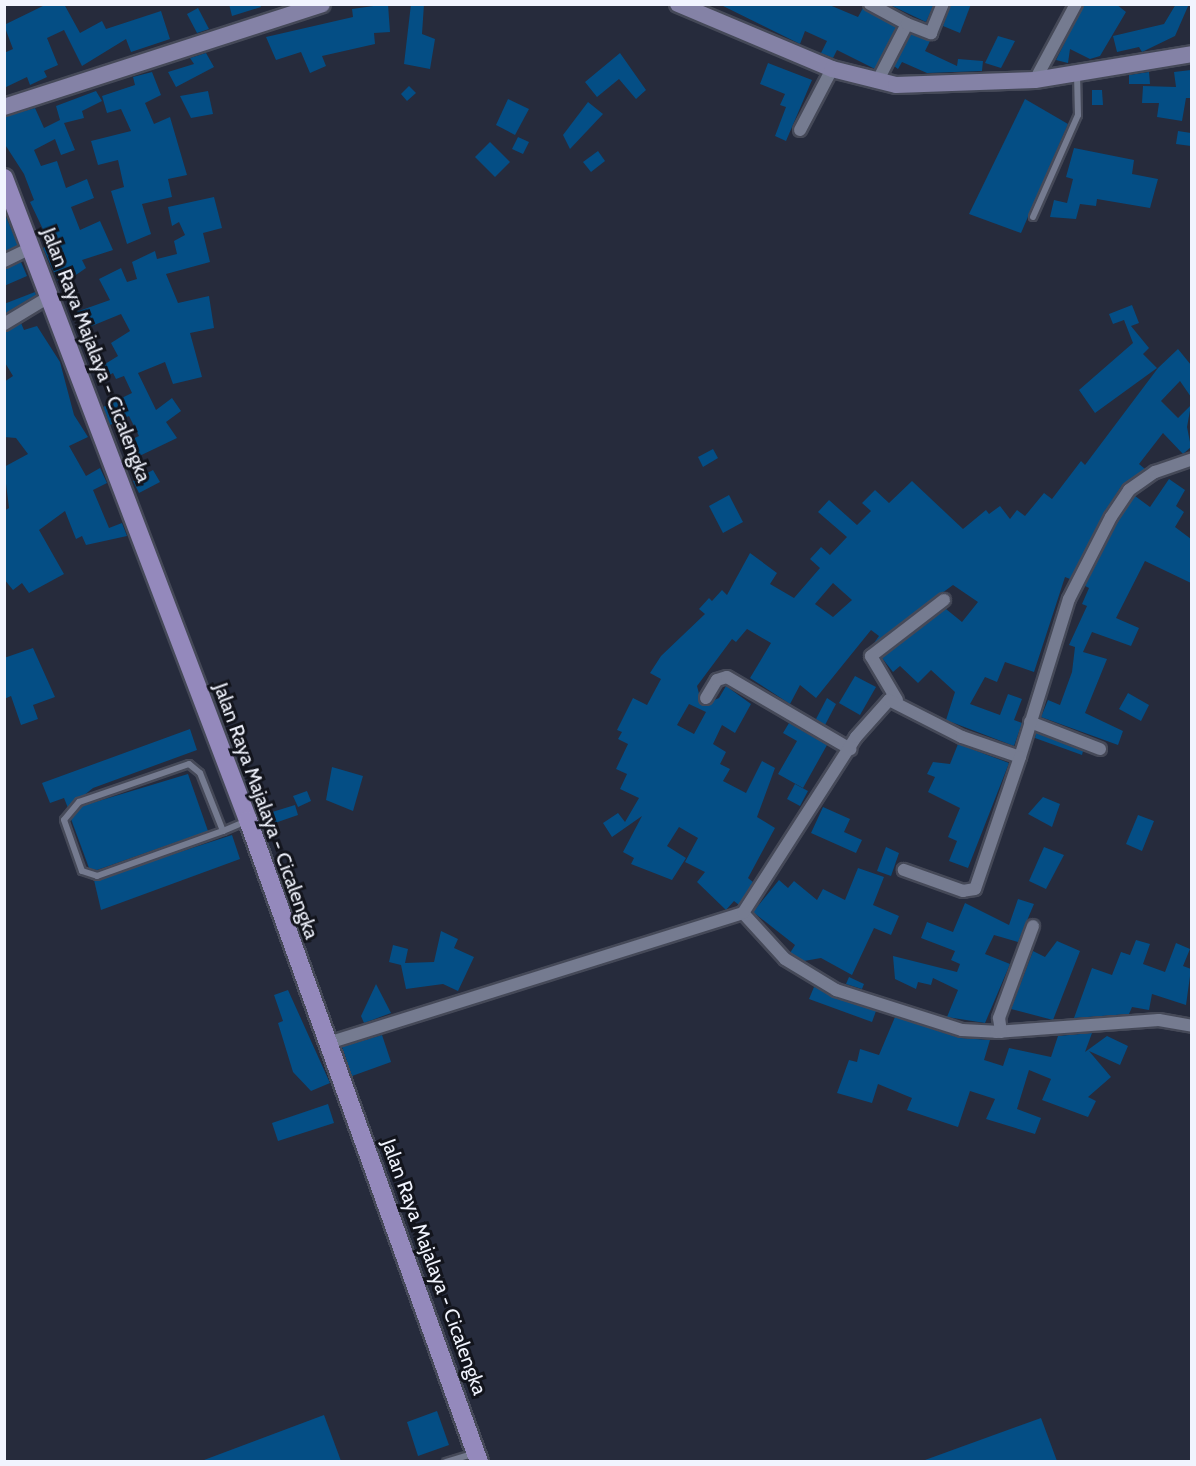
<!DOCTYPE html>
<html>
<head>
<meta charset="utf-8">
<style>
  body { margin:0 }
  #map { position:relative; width:1196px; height:1466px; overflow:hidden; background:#262b3c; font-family:Cabin,sans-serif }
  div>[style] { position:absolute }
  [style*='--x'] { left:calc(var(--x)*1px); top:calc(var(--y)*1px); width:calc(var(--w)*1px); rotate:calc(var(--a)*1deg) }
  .building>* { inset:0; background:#044e85 }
  .roads { filter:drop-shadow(2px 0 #454958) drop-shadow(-2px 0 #454958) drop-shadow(0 2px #454958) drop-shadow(0 -2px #454958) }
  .lane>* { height:6px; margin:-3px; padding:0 3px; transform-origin:3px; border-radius:3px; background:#757b90 }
  .street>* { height:12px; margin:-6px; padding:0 6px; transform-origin:6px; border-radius:6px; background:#757b90 }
  .secondary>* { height:16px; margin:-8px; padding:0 8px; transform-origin:8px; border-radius:8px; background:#8482a6 }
  .primary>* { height:18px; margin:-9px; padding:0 9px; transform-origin:9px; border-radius:9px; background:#9489bc }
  span { translate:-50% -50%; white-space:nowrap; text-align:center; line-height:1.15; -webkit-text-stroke:6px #12141c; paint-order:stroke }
  .street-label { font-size:20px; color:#f1f4fe }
  .frame { position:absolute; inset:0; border:6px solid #f1f4fe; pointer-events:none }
</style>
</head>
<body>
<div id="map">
  <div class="building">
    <div style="clip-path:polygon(47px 4px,64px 4px,80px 33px,102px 21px,106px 29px,161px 11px,170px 39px,131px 52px,126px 39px,82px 66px,64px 30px,47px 38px,58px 65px,44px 71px,47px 77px,30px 85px,27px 77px,4px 88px,4px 53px,13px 49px,4px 25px)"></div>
    <div style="clip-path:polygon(229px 4px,260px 4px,261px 7px,232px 16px)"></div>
    <div style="clip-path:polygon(388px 4px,390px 32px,374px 33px,375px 44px,322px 56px,326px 66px,310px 73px,301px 52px,276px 60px,266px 37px,353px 17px,352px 9px)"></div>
    <div style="clip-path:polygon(411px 4px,424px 4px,422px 34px,435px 39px,430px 69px,404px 64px)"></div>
    <div style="clip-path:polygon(719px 4px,827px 4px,858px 17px,863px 8px,896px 27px,875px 69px,837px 50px,833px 58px,821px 53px,827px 41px,805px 31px,800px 44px)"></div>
    <div style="clip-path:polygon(888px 4px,934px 4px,926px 22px)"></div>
    <div style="clip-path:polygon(951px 4px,971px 4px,960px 33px,943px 26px)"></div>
    <div style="clip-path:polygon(1084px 4px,1116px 4px,1126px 12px,1100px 56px,1090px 59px,1070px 49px,1068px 63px,1056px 60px)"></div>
    <div style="clip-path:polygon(1176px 4px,1189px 4px,1175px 36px,1142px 52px,1139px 47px,1117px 52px,1113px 36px,1164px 24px)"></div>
    <div style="clip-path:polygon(198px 8px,209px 29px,197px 33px,187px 14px)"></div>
    <div style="clip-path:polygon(911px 34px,930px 41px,925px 51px,957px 66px,958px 59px,983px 61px,982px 71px,927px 73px,902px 62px,898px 69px,894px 66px)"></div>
    <div style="clip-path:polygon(998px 36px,1015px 41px,1001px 68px,985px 63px)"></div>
    <div style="clip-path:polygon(206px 53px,214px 67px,176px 87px,168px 72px,194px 64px,190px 58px)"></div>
    <div style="clip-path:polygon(620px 53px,646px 90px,636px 99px,619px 79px,597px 97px,585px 82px)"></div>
    <div style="clip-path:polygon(768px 63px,812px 80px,786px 141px,775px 136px,786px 107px,780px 105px,785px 94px,760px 84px)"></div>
    <div style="clip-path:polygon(1191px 70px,1191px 98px,1186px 98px,1182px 121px,1157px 117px,1159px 103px,1142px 103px,1143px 86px,1176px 87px,1174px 72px)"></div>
    <div style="clip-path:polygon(152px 72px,161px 95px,145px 103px,154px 124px,170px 117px,187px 175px,168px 179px,172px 197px,142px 204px,151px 234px,127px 244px,111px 191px,124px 187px,118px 160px,98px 165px,91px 141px,131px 131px,121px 109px,107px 113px,102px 96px,135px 85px,133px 77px)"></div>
    <div style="clip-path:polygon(1149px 72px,1150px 84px,1129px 84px,1129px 75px)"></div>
    <div style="clip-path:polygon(409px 86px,416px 93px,407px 101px,401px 94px)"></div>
    <div style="clip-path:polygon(1092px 90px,1102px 90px,1103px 105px,1092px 105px)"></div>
    <div style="clip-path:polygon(96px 91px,102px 101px,82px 111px,84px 118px,64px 123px,75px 150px,61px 155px,55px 139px,34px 150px,41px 166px,57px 161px,66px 188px,87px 179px,94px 198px,71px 207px,80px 230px,100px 221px,113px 250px,82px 260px,86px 268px,60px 286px,43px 248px,50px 244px,30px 202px,34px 200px,24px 174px,4px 143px,4px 117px,35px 108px,44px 128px,60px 120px,56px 106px)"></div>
    <div style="clip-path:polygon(208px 91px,213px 114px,191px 118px,180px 96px)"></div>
    <div style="clip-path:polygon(508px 99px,529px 109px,515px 135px,496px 125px)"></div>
    <div style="clip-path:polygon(1025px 99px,1068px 124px,1021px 233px,969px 214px)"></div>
    <div style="clip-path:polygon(588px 102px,603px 114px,570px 149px,563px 135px)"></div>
    <div style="clip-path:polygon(1178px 131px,1191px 133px,1191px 146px,1176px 144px)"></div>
    <div style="clip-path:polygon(518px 137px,529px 142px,523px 154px,512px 149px)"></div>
    <div style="clip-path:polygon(490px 142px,510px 162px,495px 177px,475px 157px)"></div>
    <div style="clip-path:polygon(1074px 148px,1134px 160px,1132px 174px,1158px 179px,1150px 208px,1097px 199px,1096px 206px,1080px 204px,1076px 219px,1050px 217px,1054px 200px,1067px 203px,1073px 179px,1066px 177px)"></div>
    <div style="clip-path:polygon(598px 151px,605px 161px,591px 172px,583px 162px)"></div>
    <div style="clip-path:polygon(214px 197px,222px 228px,203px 233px,210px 262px,166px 274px,178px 303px,209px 296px,214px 328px,190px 333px,202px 377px,173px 384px,165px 362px,138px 373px,156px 410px,172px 398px,181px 411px,166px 422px,177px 438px,131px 460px,124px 443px,139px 436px,129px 416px,110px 425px,103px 407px,132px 393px,124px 376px,116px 379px,113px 373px,100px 380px,97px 369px,118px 356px,111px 343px,130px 331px,121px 314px,82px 330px,76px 312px,110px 300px,99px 279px,121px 268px,127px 282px,137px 279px,132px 262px,155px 251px,157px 259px,177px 254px,174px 241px,185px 235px,179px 222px,172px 226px,168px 207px)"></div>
    <div style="clip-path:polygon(4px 212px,18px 245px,4px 252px)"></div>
    <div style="clip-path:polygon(21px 262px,27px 276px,4px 286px,4px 269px)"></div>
    <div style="clip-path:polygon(35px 292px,36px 295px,4px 314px,4px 304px)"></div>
    <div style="clip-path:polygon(1132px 305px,1139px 323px,1131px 326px,1149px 348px,1143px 354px,1157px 368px,1095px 413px,1079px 390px,1133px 343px,1124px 320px,1113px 324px,1109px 314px)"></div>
    <div style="clip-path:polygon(21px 323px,24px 330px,37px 326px,60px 362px,74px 415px,88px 437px,69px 446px,86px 476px,100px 468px,107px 483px,93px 490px,109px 528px,122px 523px,127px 536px,86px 545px,82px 536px,76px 539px,65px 511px,39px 530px,64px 574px,29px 593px,22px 583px,13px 590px,4px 579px,4px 511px,9px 508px,4px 467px,28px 454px,16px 438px,4px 437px,4px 382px,13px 376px,4px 361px,4px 332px)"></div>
    <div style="clip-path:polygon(evenodd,1178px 349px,1191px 365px,1191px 397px,1180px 381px,1161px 401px,1178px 418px,1191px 405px,1187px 427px,1191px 447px,1183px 454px,1163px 433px,1139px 464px,1145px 469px,1122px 485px,1104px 513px,1070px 579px,1065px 577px,1034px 672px,1005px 662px,997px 682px,985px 677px,970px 704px,1000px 715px,1008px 694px,1022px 699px,1014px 720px,1022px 723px,1014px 746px,946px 720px,955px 692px,931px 670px,918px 683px,900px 666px,893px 672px,882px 658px,946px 609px,962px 622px,978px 602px,953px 585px,874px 643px,879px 636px,871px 630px,816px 698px,800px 685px,790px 704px,750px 678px,771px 643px,747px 629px,736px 642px,732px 639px,697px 686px,702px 705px,719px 698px,726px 686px,751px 704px,735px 733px,722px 725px,713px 744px,726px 752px,720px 764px,730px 769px,723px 781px,746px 793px,762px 761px,775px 768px,757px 817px,775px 828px,748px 878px,753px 882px,739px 905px,734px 901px,726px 910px,697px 882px,705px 872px,685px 862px,698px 838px,679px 827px,667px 846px,686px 858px,672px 880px,631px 864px,634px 858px,623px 852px,642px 816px,612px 837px,603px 823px,618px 813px,625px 822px,639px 798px,620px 789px,627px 774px,616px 769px,628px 744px,618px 739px,622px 732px,617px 730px,633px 698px,647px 705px,661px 679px,650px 673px,661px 656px,705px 614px,699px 609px,709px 598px,712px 601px,722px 590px,727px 595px,750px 553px,777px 573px,770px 584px,794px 598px,820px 568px,810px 559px,821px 547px,830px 555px,847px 537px,818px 512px,829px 500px,857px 525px,871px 511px,862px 503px,875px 490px,889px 503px,912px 481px,963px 529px,986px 510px,989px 514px,1000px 506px,1010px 519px,1017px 510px,1025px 516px,1044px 493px,1052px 499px,1081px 461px,1085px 465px,1158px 368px,1178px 349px,833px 583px,852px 600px,833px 617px,815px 604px,833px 583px,1178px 349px,689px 704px,706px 712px,694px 734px,677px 725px,689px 704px)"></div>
    <div style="clip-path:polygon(713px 449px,718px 458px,703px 467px,698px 457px)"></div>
    <div style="clip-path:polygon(153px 470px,160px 482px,139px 493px,133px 481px)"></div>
    <div style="clip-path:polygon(1169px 479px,1185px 490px,1176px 506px,1184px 512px,1175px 527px,1191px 539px,1191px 583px,1145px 561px,1116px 618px,1139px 628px,1131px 646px,1092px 632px,1083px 652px,1107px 659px,1085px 713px,1123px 731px,1118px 745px,1041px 717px,1048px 700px,1060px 705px,1072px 672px,1075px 647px,1069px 645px,1087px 606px,1082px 604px,1089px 588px,1085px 586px,1118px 521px,1135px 496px,1150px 507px)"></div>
    <div style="clip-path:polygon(729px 495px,743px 522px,723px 533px,709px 506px)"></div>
    <div style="clip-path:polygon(33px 648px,55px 697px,33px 705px,38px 719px,21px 725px,11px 696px,4px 699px,4px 658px)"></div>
    <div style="clip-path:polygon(855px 676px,876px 687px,860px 715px,839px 703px)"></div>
    <div style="clip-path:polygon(1128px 693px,1149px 705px,1141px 721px,1119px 709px)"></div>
    <div style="clip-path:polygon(827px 698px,836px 704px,825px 725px,816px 719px)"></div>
    <div style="clip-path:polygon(789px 723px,827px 745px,803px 788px,778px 774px,797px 741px,783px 733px)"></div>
    <div style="clip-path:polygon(190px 729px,197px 750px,93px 788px,68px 808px,64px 798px,50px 803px,42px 783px)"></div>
    <div style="clip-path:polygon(1036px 733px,1083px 751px,1082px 755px,1035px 738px)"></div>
    <div style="clip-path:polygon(958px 744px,1009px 763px,968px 868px,949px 861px,957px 841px,948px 837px,960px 808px,928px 792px,935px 777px,927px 774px,933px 762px,950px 764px)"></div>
    <div style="clip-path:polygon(332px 767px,363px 776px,353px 811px,326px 800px)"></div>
    <div style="clip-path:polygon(188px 774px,208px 831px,97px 870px,89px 868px,71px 819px,82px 806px)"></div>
    <div style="clip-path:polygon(795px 784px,808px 791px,800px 806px,787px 799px)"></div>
    <div style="clip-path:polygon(307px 791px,311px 801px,298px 807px,293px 796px)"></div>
    <div style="clip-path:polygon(1043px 797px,1060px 804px,1052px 827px,1028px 814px)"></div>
    <div style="clip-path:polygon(295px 805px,298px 815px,272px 824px,269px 813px)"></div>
    <div style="clip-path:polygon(823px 807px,850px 819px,844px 832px,862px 840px,856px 853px,811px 833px)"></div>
    <div style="clip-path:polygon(1138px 815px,1154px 821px,1142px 851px,1126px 844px)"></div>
    <div style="clip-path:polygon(232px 835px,240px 859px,101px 910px,94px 880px)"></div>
    <div style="clip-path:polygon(886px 847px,899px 853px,891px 876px,877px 871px)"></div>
    <div style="clip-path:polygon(1044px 847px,1064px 855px,1046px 889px,1029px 881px)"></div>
    <div style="clip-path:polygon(858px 868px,884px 877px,873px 905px,899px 916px,891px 935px,874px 928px,852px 975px,821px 958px,804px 961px,790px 953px,795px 945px,753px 912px,779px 880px,788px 888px,794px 881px,817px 900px,823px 889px,845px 900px)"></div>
    <div style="clip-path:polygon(1018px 899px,1034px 904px,1018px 942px,994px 935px,985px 954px,1010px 964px,985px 1023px,947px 1017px,958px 990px,933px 978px,931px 985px,918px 982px,916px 989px,895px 979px,893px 956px,957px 972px,960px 964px,951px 960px,955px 951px,921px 938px,927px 922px,953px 932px,965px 903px,1009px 925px)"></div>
    <div style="clip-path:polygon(441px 931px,458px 939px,454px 948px,474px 957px,458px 991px,443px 984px,406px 989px,401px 965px,389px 962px,393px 945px,408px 949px,405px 963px,434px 962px)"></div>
    <div style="clip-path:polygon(1136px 940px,1150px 944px,1143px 964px,1165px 972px,1176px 943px,1190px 949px,1183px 966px,1191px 969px,1186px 1005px,1152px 994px,1149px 1010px,1132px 1007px,1129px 1014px,1074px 1018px,1092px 968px,1112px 975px,1121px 952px,1130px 955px)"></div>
    <div style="clip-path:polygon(1057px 941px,1080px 951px,1053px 1020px,1011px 1009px,1033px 951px,1045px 957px)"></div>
    <div style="clip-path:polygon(849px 977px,864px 984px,862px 989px,846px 984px)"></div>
    <div style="clip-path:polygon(376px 984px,391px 1013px,364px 1023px,361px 1016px)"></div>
    <div style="clip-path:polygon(814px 987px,876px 1011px,872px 1022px,809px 999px)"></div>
    <div style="clip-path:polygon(288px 990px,330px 1083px,311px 1091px,293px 1072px,278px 1023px,283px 1021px,274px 995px)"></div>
    <div style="clip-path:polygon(895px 1017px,960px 1038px,990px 1040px,984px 1060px,1003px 1066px,1009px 1048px,1051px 1057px,1058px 1036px,1092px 1033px,1085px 1052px,1107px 1036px,1128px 1046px,1120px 1065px,1089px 1051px,1111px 1077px,1088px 1097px,1096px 1101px,1088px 1117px,1042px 1100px,1051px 1079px,1029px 1070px,1017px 1109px,1041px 1118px,1035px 1134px,986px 1119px,995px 1099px,970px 1091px,958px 1127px,907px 1110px,912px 1098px,878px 1084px,872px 1103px,837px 1093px,849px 1060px,857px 1062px,860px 1049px,879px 1055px)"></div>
    <div style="clip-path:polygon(382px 1035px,391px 1062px,352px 1076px,342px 1047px)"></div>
    <div style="clip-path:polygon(328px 1104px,334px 1123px,278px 1141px,272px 1123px)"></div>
    <div style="clip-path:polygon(437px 1411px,449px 1445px,418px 1456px,407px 1422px)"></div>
    <div style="clip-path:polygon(324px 1415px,341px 1461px,204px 1461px,204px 1460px)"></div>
    <div style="clip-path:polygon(1041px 1418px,1057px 1461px,926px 1461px,925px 1460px)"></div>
  </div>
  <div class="roads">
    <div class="lane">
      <div style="--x:1033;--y:217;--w:111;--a:-66.2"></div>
      <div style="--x:1078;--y:115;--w:40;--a:-91.4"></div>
      <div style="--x:223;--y:831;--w:62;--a:-111.6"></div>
      <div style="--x:200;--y:773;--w:14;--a:-141"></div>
      <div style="--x:189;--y:764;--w:116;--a:160.9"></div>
      <div style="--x:79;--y:802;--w:23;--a:130"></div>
      <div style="--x:64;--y:820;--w:54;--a:70.6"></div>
      <div style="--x:82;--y:871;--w:16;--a:18"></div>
      <div style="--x:97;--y:876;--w:134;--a:-19.7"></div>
      <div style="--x:223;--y:831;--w:25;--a:-23"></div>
      <div style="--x:446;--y:1462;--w:30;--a:-17"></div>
    </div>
    <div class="street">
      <div style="--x:870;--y:4;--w:42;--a:28.4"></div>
      <div style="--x:1035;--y:80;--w:86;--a:-61.7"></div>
      <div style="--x:877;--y:82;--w:65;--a:-62.7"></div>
      <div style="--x:907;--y:24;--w:26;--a:21"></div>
      <div style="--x:931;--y:33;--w:31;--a:-68"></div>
      <div style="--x:800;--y:130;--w:69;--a:-62.3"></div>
      <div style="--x:4;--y:261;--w:30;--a:-26"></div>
      <div style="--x:4;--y:324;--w:52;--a:-31"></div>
      <div style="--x:706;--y:698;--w:21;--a:-59"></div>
      <div style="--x:717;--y:680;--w:10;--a:-17"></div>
      <div style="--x:727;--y:677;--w:143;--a:30.3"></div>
      <div style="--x:897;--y:700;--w:51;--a:-120.6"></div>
      <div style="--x:871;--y:656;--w:92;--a:-37.5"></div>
      <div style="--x:1030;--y:722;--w:75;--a:21.1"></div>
      <div style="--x:1020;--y:757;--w:165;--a:-72.8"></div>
      <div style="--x:1069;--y:599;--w:92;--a:-62.9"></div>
      <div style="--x:1111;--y:517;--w:32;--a:-56"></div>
      <div style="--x:1129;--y:490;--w:32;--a:-35"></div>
      <div style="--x:1155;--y:472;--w:39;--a:-19"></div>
      <div style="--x:743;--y:913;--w:62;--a:47.6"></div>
      <div style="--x:785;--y:959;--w:60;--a:31.3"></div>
      <div style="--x:836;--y:990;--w:132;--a:17.6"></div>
      <div style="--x:962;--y:1030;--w:34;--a:3"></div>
      <div style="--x:996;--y:1032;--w:163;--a:-4.2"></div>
      <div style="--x:1159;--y:1020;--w:34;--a:10"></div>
      <div style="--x:1001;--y:1032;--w:14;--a:-98"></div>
      <div style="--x:999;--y:1018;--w:98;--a:-69.7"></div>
      <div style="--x:328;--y:1043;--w:435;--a:-17.4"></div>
      <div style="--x:743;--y:913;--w:209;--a:-57.3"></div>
      <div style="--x:856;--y:737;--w:50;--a:-48.3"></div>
      <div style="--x:889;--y:700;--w:82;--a:26.9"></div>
      <div style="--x:962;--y:737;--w:61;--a:19"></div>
      <div style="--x:1020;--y:757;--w:139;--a:108.8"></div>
      <div style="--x:975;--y:889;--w:12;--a:171"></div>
      <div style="--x:963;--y:891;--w:63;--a:-160.4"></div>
    </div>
    <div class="secondary">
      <div style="--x:678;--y:4;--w:167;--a:22.9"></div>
      <div style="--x:832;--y:69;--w:66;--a:14"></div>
      <div style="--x:896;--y:85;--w:139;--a:-2.1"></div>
      <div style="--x:1035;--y:80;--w:159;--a:-9.4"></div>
      <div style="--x:4;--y:107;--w:334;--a:-17.9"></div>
    </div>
    <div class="primary">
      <div style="--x:4;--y:178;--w:687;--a:69.19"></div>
      <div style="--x:248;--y:820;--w:682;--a:70.21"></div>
    </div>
  </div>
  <div class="street-label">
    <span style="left:96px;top:355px;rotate:69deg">Jalan Raya Majalaya - Cicalengka</span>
    <span style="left:266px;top:811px;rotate:70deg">Jalan Raya Majalaya - Cicalengka</span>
    <span style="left:434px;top:1267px;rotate:70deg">Jalan Raya Majalaya - Cicalengka</span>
  </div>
  <div class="frame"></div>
</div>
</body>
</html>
